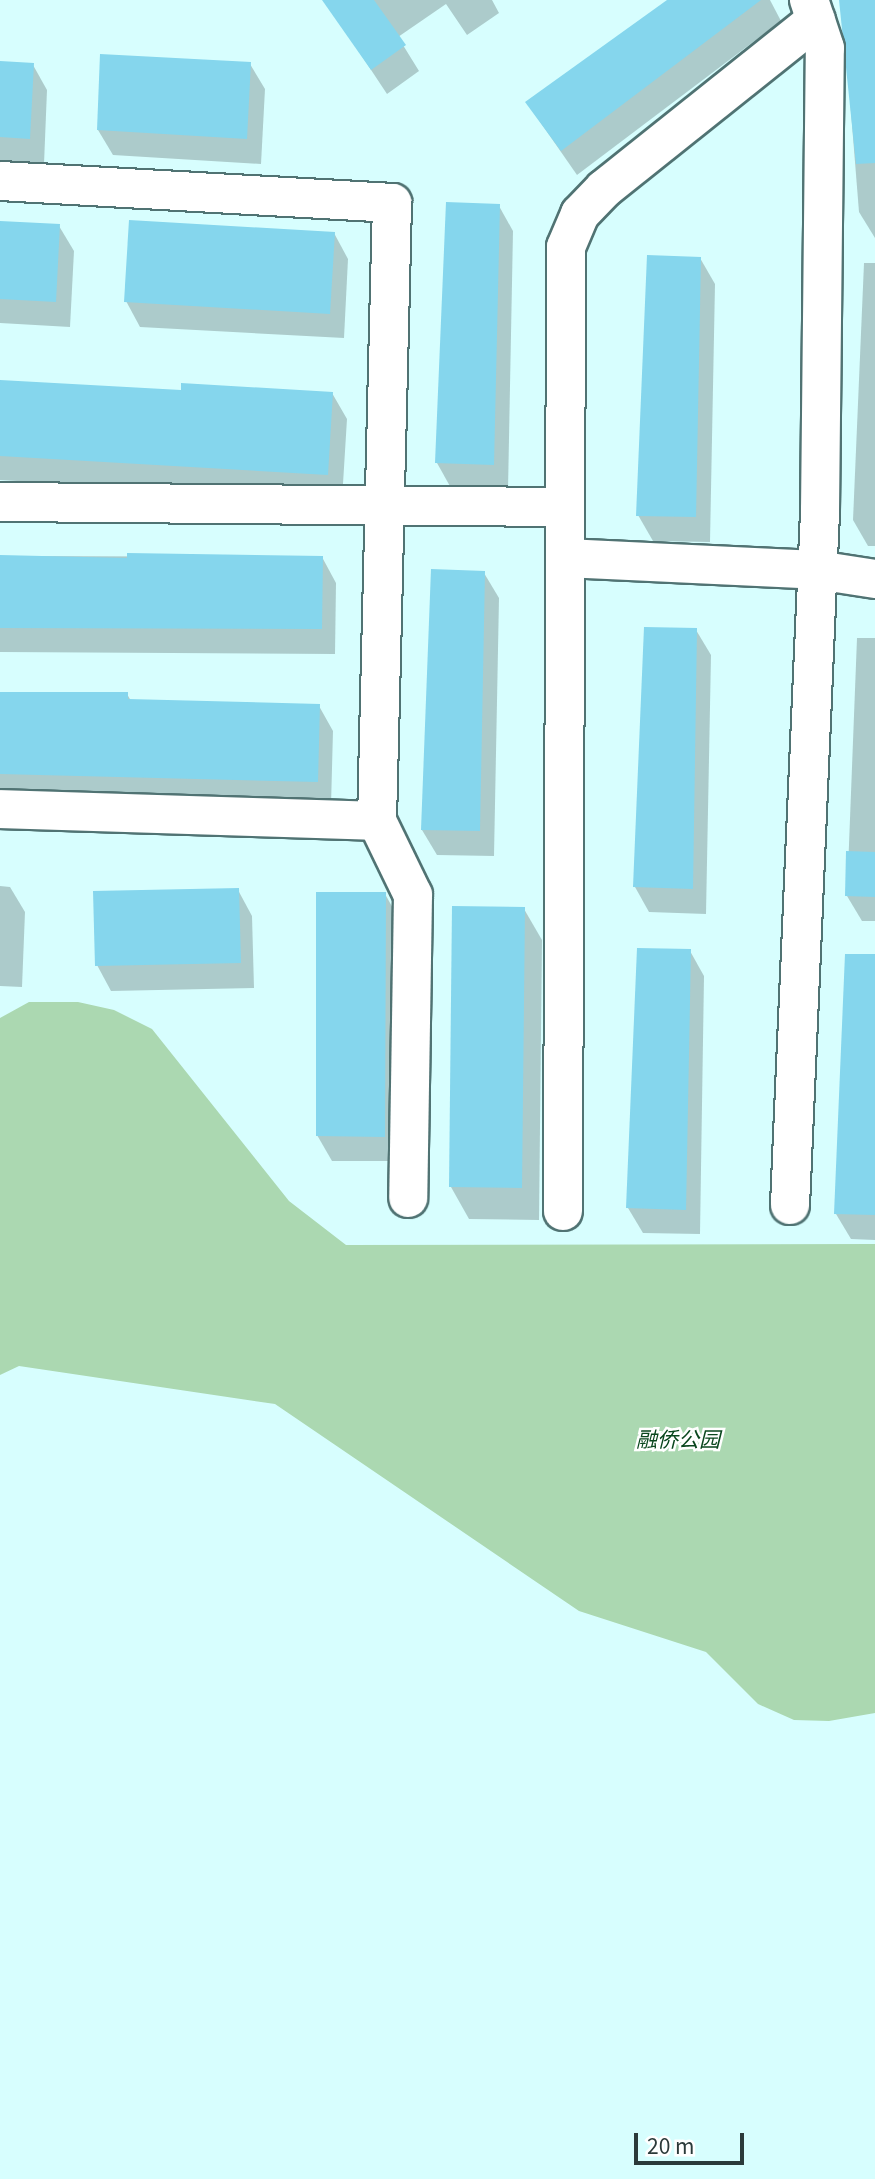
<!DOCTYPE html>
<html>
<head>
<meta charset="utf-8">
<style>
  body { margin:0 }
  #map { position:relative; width:875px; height:2179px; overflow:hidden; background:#d7fefe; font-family:Georgia,"Noto Sans SC",serif }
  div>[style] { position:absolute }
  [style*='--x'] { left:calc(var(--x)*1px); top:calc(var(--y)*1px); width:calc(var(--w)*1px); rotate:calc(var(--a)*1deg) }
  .green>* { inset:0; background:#abd8b1 }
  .shadow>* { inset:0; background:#0003 }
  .building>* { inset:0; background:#85d6ed }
  .roads { filter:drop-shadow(2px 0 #507373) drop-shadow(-2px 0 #507373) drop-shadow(0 2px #507373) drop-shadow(0 -2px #507373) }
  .minor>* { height:38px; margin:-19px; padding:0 19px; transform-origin:19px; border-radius:19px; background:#fff }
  span { translate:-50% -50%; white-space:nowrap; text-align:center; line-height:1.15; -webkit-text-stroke:5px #fff; paint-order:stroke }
  .park-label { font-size:21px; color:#0a471e; font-style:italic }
  .scale { position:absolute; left:634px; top:2133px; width:110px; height:32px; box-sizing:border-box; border:4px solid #2b3a3a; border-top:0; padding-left:9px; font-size:21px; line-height:24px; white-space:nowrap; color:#2b3a3a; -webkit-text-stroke:5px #fff; paint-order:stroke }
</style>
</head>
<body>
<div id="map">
  <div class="green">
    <div style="clip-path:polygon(29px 1002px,78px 1002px,114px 1010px,152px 1029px,289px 1201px,346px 1245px,875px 1244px,875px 1713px,829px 1721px,794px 1720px,758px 1704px,706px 1652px,579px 1611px,275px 1404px,19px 1366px,0 1375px,0 1018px)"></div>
  </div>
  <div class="shadow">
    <div style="clip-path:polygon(340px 0,492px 0,499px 13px,467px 35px,446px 4px,398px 37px,419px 71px,387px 94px,330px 8px)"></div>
    <div style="clip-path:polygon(671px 0,770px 0,781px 21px,577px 175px,527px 103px)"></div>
    <div style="clip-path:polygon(842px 0,875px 0,875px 238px,859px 212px)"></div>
    <div style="clip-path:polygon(0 63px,33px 65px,47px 90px,44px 164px,0 161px)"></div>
    <div style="clip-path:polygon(250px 64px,265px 89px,261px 164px,113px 155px,98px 130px)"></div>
    <div style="clip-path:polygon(499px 206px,513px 231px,508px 490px,451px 488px,437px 463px)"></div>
    <div style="clip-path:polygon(0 223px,59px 226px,74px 251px,70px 327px,0 323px)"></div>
    <div style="clip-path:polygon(334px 233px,348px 259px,344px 338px,140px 327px,126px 301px)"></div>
    <div style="clip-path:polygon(700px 258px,715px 284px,710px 542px,653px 541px,638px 515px)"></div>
    <div style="clip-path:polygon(864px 263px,875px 263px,875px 546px,868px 546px,853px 520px)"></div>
    <div style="clip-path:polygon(0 382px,182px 392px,332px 393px,347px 419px,342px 500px,0 480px)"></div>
    <div style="clip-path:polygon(0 556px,322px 557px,336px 583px,335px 654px,0 652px)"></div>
    <div style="clip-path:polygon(484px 573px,499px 598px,494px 856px,437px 855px,422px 830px)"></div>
    <div style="clip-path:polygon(696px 630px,711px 655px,706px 914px,649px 912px,635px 887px)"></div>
    <div style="clip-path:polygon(857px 638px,875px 638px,875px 921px,862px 921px,847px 896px)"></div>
    <div style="clip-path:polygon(0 693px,127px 694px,131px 701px,319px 706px,333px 731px,331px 806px,0 799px)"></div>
    <div style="clip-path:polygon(0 886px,10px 887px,25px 912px,22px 987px,0 986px)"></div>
    <div style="clip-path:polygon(238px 890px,252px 916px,254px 988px,111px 991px,97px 965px)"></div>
    <div style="clip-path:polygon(385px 894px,399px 919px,399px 1161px,332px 1161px,317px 1135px)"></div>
    <div style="clip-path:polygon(524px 909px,542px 940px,539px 1220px,469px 1219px,451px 1187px)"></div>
    <div style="clip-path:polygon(690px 951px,704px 976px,700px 1234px,643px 1233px,628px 1208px)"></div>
    <div style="clip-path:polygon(875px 956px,875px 1240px,851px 1239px,836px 1214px)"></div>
  </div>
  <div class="building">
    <div style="clip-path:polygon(322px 0,374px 0,406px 45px,371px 70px)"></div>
    <div style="clip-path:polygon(667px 0,761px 0,561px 151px,525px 102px)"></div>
    <div style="clip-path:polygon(839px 0,875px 0,875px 163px,856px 164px)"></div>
    <div style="clip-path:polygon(100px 54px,251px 62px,247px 139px,97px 130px)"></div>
    <div style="clip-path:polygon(0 61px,34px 63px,30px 139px,0 137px)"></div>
    <div style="clip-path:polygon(446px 202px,500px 204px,494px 465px,435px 463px)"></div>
    <div style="clip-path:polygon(129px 220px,335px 232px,330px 314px,124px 302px)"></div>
    <div style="clip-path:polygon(0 221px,60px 224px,56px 302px,0 299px)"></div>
    <div style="clip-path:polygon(647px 255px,701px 257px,696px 517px,636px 516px)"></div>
    <div style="clip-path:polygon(0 380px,181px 390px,181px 383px,333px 392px,328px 475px,0 456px)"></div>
    <div style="clip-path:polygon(127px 553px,323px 556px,322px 629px,0 628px,0 555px,127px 558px)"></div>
    <div style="clip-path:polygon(431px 569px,485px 571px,480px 831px,421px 830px)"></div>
    <div style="clip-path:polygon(644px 627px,697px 628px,693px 889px,633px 887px)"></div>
    <div style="clip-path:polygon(0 692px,128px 692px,128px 699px,320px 704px,318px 782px,0 774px)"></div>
    <div style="clip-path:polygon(846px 851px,875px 852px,875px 897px,845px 896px)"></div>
    <div style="clip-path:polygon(239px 888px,241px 963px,95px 966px,93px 891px)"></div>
    <div style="clip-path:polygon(316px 892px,386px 892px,385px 1137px,316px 1136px)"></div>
    <div style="clip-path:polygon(452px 906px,525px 907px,522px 1188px,449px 1187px)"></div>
    <div style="clip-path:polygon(637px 948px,691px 949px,686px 1210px,626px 1208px)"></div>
    <div style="clip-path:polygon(845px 954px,875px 954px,875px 1215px,834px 1214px)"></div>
  </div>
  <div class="roads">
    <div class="minor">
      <div style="--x:0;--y:181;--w:393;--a:3.2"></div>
      <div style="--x:392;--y:203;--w:618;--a:91.39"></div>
      <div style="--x:377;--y:821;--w:82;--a:64.1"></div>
      <div style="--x:413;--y:895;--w:303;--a:90.9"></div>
      <div style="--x:0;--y:502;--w:565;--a:0.51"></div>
      <div style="--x:565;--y:558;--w:252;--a:2.7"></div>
      <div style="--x:817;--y:570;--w:59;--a:8.8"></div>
      <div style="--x:0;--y:809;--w:377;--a:1.8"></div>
      <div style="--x:790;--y:1205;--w:695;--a:-87.52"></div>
      <div style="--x:820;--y:511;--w:463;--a:-89.4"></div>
      <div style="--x:825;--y:48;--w:51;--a:-108.4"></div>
      <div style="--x:563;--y:1211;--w:964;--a:-89.82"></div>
      <div style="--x:566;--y:247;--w:36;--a:-67"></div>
      <div style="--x:580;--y:214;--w:35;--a:-46"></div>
      <div style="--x:604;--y:189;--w:271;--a:-38.6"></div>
    </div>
  </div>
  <div class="park-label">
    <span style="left:678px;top:1438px">融侨公园</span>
  </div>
  <div class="scale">20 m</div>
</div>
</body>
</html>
